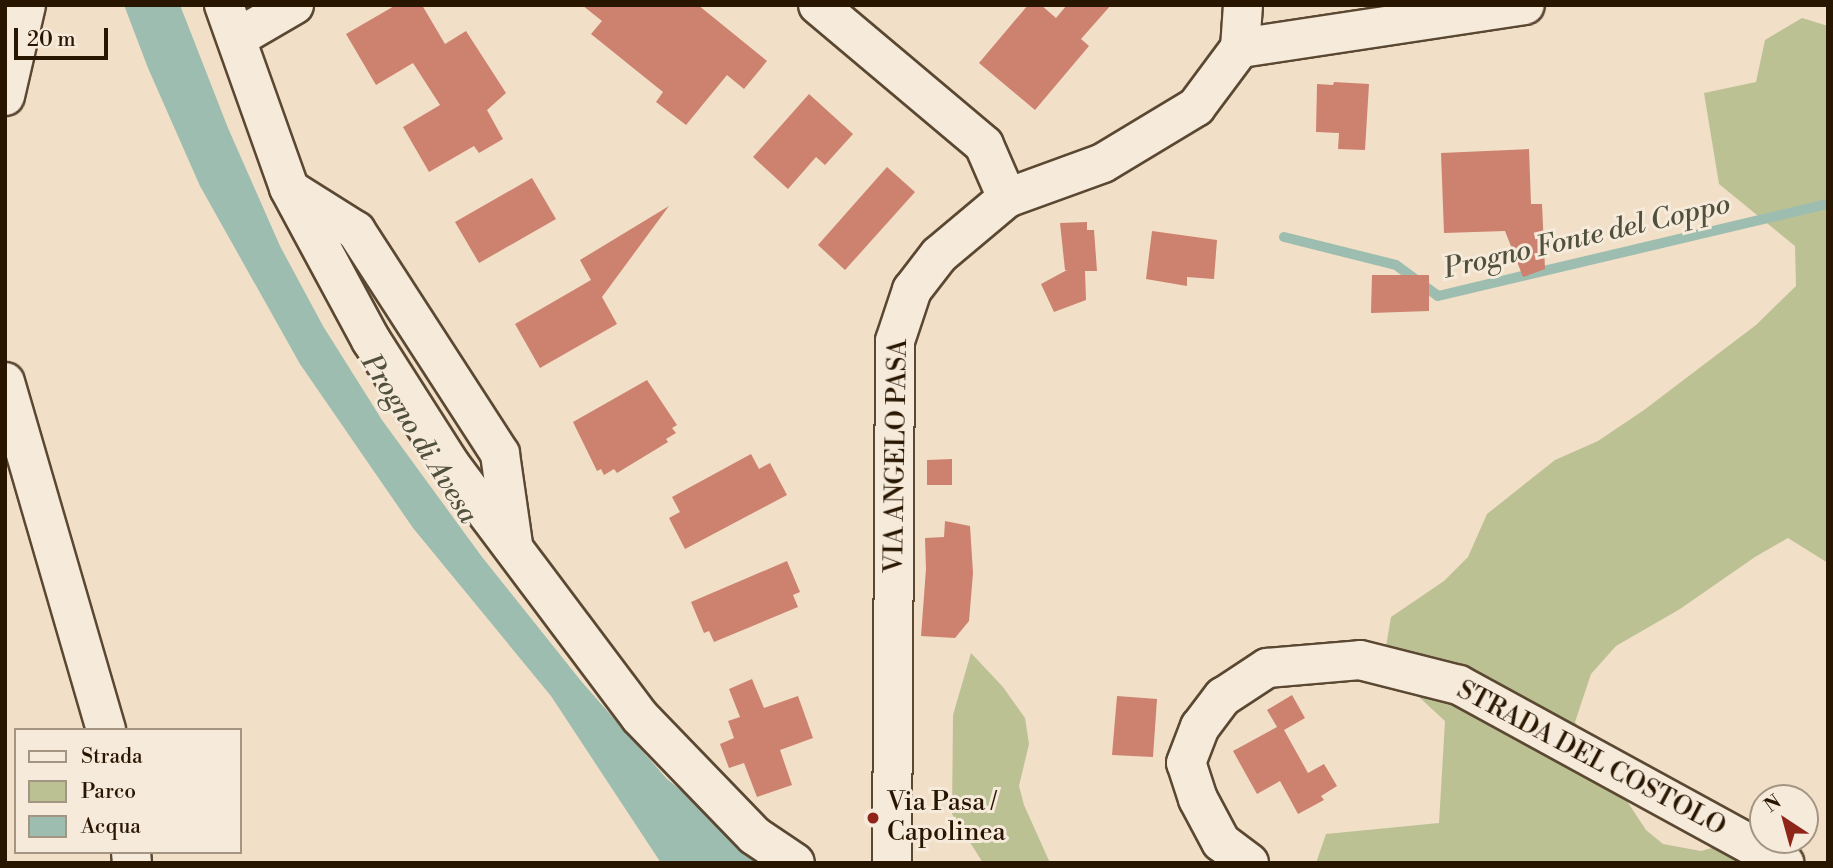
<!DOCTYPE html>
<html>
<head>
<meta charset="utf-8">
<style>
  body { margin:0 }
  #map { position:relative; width:1833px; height:868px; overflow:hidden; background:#f1dfc7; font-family:"Libre Bodoni",serif }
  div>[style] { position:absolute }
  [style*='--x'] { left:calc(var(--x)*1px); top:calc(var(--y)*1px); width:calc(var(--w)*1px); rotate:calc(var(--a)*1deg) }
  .green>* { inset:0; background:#bcc194 }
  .water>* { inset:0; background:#9cbdaf }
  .stream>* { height:10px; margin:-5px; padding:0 5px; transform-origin:5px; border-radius:5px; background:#9cbdaf }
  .building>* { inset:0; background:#cc826e }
  .roads { filter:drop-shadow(2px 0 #5b4832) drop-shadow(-2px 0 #5b4832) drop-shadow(0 2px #5b4832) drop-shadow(0 -2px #5b4832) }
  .minor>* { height:38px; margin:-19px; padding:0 19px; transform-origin:19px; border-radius:19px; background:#f6eadb }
  .dots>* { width:19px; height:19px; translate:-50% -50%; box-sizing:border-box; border:4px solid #f6eadb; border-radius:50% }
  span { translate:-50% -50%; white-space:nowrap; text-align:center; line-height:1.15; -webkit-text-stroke:6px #f6eadb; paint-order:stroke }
  .street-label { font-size:26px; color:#291600 }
  .poi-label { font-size:26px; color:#291600 }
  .left { translate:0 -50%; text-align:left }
  .water-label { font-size:28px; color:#51503d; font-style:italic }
  .frame { position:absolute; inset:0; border:7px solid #291600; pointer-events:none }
  .legend { position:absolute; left:14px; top:728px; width:228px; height:126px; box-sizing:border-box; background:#f6eadb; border:2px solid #a49583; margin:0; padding:9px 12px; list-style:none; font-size:21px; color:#291600 }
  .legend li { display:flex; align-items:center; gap:14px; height:35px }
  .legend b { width:35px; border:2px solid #a49583 }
  .north { position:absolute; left:1749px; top:784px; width:70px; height:70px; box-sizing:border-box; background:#f6eadb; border:2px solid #a49583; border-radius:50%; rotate:324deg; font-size:19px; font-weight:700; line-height:28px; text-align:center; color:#291600 }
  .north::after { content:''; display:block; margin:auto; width:24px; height:32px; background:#8f2418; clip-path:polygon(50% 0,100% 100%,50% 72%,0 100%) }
  .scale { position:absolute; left:14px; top:28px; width:94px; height:32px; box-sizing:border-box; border:4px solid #291600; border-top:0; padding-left:9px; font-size:21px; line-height:24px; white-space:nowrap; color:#291600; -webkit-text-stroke:5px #f6eadb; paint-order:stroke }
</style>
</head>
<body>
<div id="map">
  <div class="green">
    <div style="clip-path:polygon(1802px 18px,1828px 26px,1828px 563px,1788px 538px,1755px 557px,1680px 609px,1616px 646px,1591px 674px,1575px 722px,1646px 830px,1663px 844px,1701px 851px,1745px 839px,1772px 863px,1316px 863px,1326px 834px,1439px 823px,1445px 721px,1383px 664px,1391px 617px,1444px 581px,1468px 557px,1487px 514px,1555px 460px,1598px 441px,1644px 410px,1756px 325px,1796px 286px,1795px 246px,1719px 184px,1704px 93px,1756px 82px,1765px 40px)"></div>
    <div style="clip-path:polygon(971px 653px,1003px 687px,1025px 718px,1029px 744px,1019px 786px,1024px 805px,1050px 863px,983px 863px,952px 814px,953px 715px)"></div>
  </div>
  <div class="water">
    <div style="clip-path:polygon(124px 5px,180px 5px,228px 128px,280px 246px,323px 326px,382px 420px,482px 557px,581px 681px,667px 779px,770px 863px,661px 863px,551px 696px,413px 528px,300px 364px,200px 186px,148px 68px)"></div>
  </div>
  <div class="stream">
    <div style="--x:1284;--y:237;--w:115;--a:14"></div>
    <div style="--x:1396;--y:265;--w:52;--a:36.4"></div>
    <div style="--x:1438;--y:296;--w:401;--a:-13.3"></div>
  </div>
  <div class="building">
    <div style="clip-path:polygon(396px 5px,422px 5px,445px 44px,466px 31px,506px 93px,487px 110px,503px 139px,479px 153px,474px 146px,429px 172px,403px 127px,440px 105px,413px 63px,376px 85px,346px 34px)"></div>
    <div style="clip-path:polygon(582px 5px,698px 5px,767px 61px,744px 89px,727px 75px,686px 125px,656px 102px,663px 92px,591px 34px,602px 21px)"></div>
    <div style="clip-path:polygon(1028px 5px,1041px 5px,1056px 18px,1067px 5px,1111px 5px,1081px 39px,1089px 46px,1035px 110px,979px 63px)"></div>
    <div style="clip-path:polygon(1334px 82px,1369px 84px,1365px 150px,1338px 149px,1339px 133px,1316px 132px,1317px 84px,1333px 85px)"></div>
    <div style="clip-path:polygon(809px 94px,853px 134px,825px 165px,816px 157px,788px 189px,753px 157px)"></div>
    <div style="clip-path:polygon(1529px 149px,1531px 204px,1542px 204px,1545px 269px,1523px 277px,1505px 231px,1444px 233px,1441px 153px)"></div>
    <div style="clip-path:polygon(887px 167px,915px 192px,845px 270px,818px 245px)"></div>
    <div style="clip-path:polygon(532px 178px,556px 219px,479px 263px,455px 222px)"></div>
    <div style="clip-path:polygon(669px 206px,602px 297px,617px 324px,540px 368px,515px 324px,591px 280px,580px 260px)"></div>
    <div style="clip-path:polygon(1087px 222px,1087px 230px,1094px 230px,1097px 271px,1085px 271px,1086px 300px,1054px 312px,1041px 284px,1067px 270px,1065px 270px,1060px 223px)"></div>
    <div style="clip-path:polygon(1152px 231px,1217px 240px,1214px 279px,1187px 277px,1187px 286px,1146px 279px)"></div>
    <div style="clip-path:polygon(1372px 275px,1429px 275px,1429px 311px,1371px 313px)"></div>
    <div style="clip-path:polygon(647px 380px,677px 425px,672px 428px,676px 433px,666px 439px,668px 442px,617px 473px,614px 469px,604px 475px,601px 469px,597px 471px,573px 422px)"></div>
    <div style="clip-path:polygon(751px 454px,759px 469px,770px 463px,787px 495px,685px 549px,669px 518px,680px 512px,672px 497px)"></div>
    <div style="clip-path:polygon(952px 459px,952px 485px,927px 485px,927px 460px)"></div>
    <div style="clip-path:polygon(945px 521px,970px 526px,973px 573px,969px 621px,955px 638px,921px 636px,926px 569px,925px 538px,944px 537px)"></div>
    <div style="clip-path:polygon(787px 561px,800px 592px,793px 595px,798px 607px,714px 642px,709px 631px,704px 633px,691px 602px)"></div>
    <div style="clip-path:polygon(752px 679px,764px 708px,798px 696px,813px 738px,780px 750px,792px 785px,757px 797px,744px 763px,729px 768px,720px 744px,734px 738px,728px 721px,740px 717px,729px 689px)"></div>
    <div style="clip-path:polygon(1292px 695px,1305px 718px,1284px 730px,1308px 773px,1324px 764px,1337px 786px,1321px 796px,1324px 800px,1298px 814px,1280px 781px,1257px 794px,1233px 751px,1277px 727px,1267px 710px)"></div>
    <div style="clip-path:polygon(1117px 696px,1157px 699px,1153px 757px,1112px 755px)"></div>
  </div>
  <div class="roads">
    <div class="minor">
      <div style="--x:224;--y:5;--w:194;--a:70.4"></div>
      <div style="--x:289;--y:188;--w:173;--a:61.7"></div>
      <div style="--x:371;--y:340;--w:147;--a:57.5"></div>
      <div style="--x:450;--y:464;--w:316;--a:53.1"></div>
      <div style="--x:640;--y:717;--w:165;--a:46"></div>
      <div style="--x:755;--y:836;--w:48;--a:34"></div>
      <div style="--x:818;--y:5;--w:217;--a:40.1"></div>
      <div style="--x:984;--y:145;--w:58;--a:66.5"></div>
      <div style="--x:237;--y:38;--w:66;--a:-30.1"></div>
      <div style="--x:1240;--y:48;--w:288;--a:-8.6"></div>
      <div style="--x:5;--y:96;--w:93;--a:-77"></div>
      <div style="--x:291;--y:190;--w:77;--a:32.2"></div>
      <div style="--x:356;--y:231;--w:265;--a:57.1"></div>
      <div style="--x:500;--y:454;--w:91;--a:81.8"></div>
      <div style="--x:5;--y:382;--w:362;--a:73.8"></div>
      <div style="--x:131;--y:852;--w:11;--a:85"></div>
      <div style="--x:892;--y:863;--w:522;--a:-89.67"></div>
      <div style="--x:895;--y:341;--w:54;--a:-71.6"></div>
      <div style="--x:912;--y:290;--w:44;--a:-52.4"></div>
      <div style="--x:939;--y:255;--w:89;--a:-40"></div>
      <div style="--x:1007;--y:198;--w:102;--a:-20"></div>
      <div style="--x:1103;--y:163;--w:109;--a:-31.1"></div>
      <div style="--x:1196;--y:107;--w:74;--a:-53.3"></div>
      <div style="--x:1240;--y:48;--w:43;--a:-86"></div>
      <div style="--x:1249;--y:863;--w:35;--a:-143"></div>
      <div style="--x:1221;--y:842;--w:49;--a:-118.1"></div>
      <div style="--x:1198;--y:799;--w:38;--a:-108"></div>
      <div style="--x:1186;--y:763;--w:39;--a:-69"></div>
      <div style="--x:1200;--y:727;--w:38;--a:-53"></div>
      <div style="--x:1223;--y:697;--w:53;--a:-33.4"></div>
      <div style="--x:1267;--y:668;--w:93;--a:-4.9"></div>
      <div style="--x:1360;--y:660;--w:102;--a:14.2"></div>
      <div style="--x:1459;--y:685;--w:371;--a:28.7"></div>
    </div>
  </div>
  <div class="dots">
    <div style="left:873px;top:818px;background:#8f2418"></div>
  </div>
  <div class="street-label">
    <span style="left:897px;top:456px;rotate:-89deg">VIA ANGELO PASA</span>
    <span style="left:1591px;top:759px;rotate:28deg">STRADA DEL COSTOLO</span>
  </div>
  <div class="poi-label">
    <span class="left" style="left:887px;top:818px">Via Pasa /<br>Capolinea</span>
  </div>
  <div class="water-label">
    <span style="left:1587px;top:237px;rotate:-13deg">Progno Fonte del Coppo</span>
    <span style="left:419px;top:439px;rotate:58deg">Progno di Avesa</span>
  </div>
  <div class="frame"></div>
  <ul class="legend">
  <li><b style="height:9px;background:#f6eadb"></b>Strada</li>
  <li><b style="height:19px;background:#bcc194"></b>Parco</li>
  <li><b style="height:19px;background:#9cbdaf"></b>Acqua</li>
  </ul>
  <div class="north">N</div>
  <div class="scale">20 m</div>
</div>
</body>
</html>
